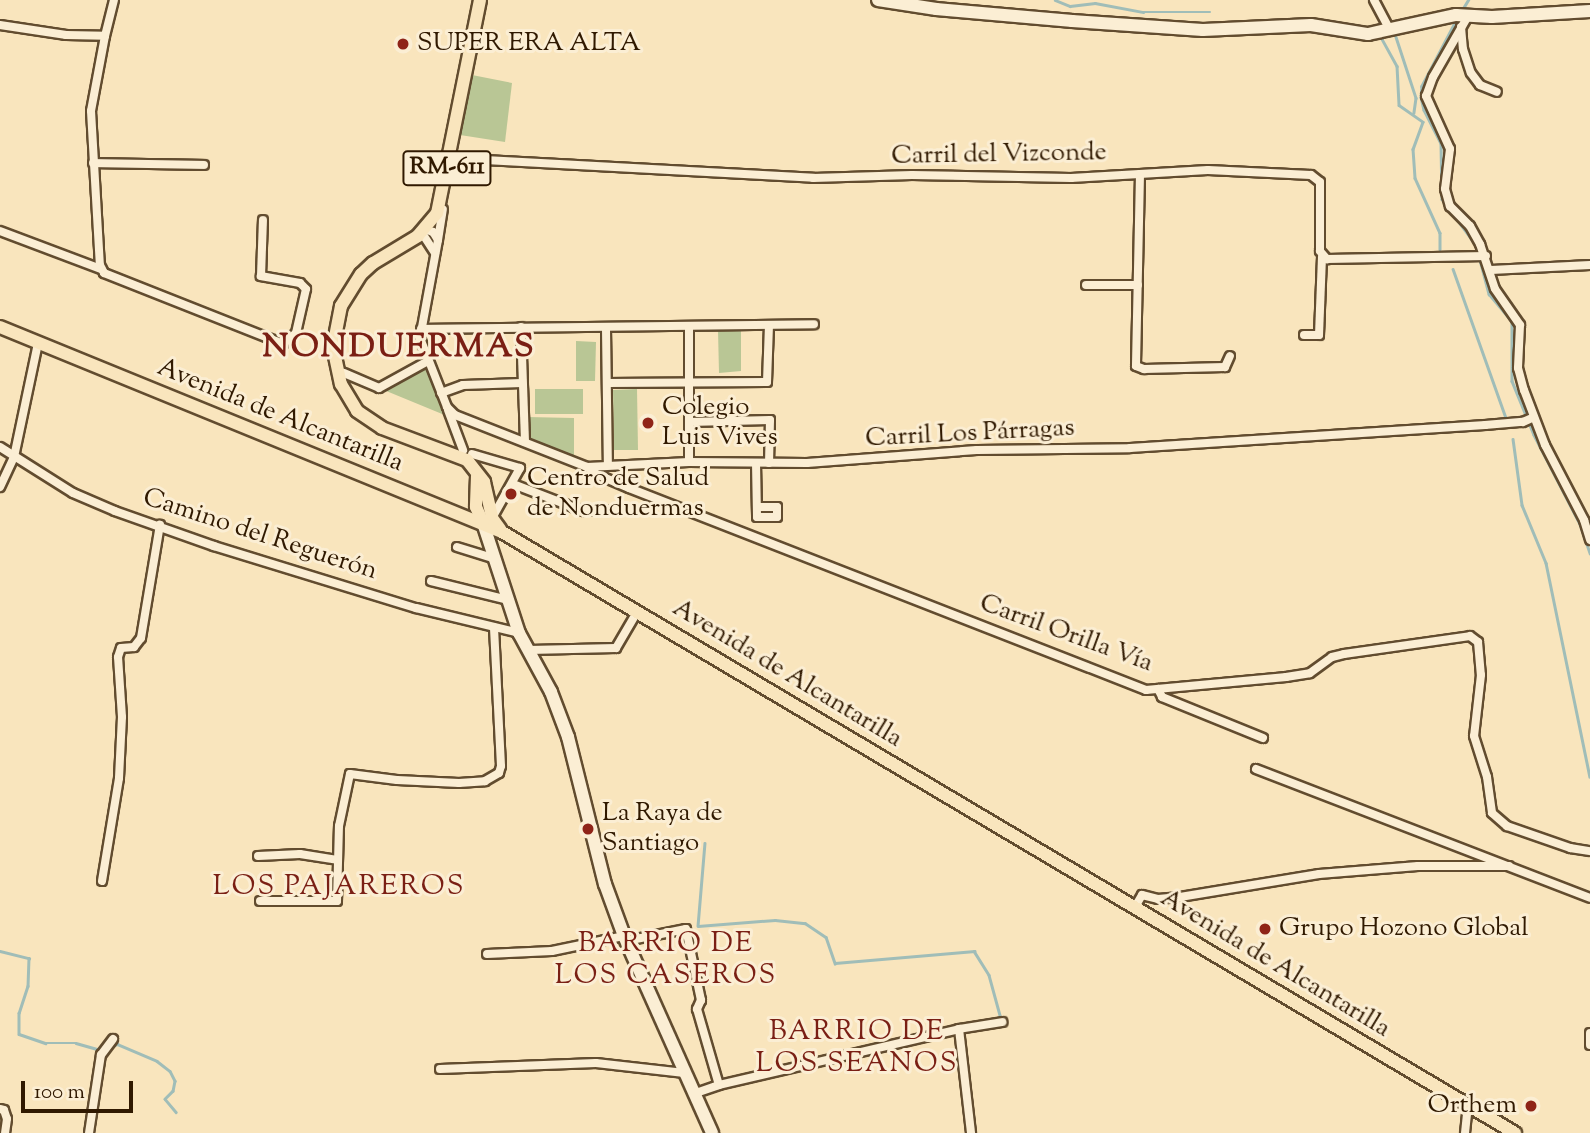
<!DOCTYPE html>
<html>
<head>
<meta charset="utf-8">
<style>
  body { margin:0 }
  #map { position:relative; width:1590px; height:1133px; overflow:hidden; background:#f9e5bd; font-family:"Sorts Mill Goudy",serif }
  div>[style] { position:absolute }
  [style*='--x'] { left:calc(var(--x)*1px); top:calc(var(--y)*1px); width:calc(var(--w)*1px); rotate:calc(var(--a)*1deg) }
  .green>* { inset:0; background:#b9c695 }
  .stream>* { height:2.5px; margin:-1.25px; padding:0 1.25px; transform-origin:1.25px; border-radius:1.25px; background:#a0bdb8 }
  .roads { filter:drop-shadow(2px 0 #624c2f) drop-shadow(-2px 0 #624c2f) drop-shadow(0 2px #624c2f) drop-shadow(0 -2px #624c2f) }
  .street>* { height:8px; margin:-4px; padding:0 4px; transform-origin:4px; border-radius:4px; background:#fbeed4 }
  .secondary>* { height:12px; margin:-6px; padding:0 6px; transform-origin:6px; border-radius:6px; background:#fbeed4 }
  .primary>* { height:12px; margin:-6px; padding:0 6px; transform-origin:6px; border-radius:6px; background:#f9e5bd }
  .dots>* { width:19px; height:19px; translate:-50% -50%; box-sizing:border-box; border:4px solid #fbeed4; border-radius:50% }
  span { translate:-50% -50%; white-space:nowrap; text-align:center; line-height:1.15; -webkit-text-stroke:6px #fbeed4; paint-order:stroke }
  .shield-label span { padding:2px 5px; background:#fbeed4; border:2px solid; border-radius:5px; -webkit-text-stroke-width:0 }
  .shield-label { font-size:24px; color:#301900; font-weight:700 }
  .poi-label { font-size:26px; color:#301900 }
  .left { translate:0 -50%; text-align:left }
  .right { translate:-100% -50%; text-align:right }
  .street-label { font-size:26px; color:#301900 }
  .neighbourhood-label { font-size:28px; color:#7a1f14; letter-spacing:2px }
  .district-label { font-size:33px; color:#7a1f14; font-weight:700; letter-spacing:2px }
  .scale { position:absolute; left:21px; top:1081px; width:112px; height:32px; box-sizing:border-box; border:4px solid #301900; border-top:0; padding-left:9px; font-size:21px; line-height:24px; white-space:nowrap; color:#301900; -webkit-text-stroke:5px #fbeed4; paint-order:stroke }
</style>
</head>
<body>
<div id="map">
  <div class="green">
    <div style="clip-path:polygon(472px 75px,512px 83px,505px 142px,460px 135px)"></div>
    <div style="clip-path:polygon(741px 329px,741px 371px,719px 373px,718px 330px)"></div>
    <div style="clip-path:polygon(576px 341px,596px 342px,595px 381px,576px 381px)"></div>
    <div style="clip-path:polygon(428px 361px,437px 383px,434px 388px,447px 416px,379px 388px)"></div>
    <div style="clip-path:polygon(535px 389px,583px 389px,583px 414px,535px 414px)"></div>
    <div style="clip-path:polygon(637px 389px,638px 450px,614px 450px,613px 390px)"></div>
    <div style="clip-path:polygon(527px 417px,574px 418px,574px 457px,527px 439px)"></div>
  </div>
  <div class="stream">
    <div style="--x:1055;--y:0;--w:16;--a:22"></div>
    <div style="--x:1070;--y:6;--w:25;--a:-7"></div>
    <div style="--x:1095;--y:3;--w:49;--a:10.6"></div>
    <div style="--x:1143;--y:12;--w:67;--a:0"></div>
    <div style="--x:1462;--y:10;--w:12;--a:-59"></div>
    <div style="--x:1457;--y:19;--w:76;--a:117.6"></div>
    <div style="--x:1422;--y:86;--w:11;--a:95"></div>
    <div style="--x:1421;--y:97;--w:13;--a:77"></div>
    <div style="--x:1424;--y:110;--w:37;--a:63"></div>
    <div style="--x:1441;--y:143;--w:56;--a:89"></div>
    <div style="--x:1442;--y:199;--w:57;--a:53.5"></div>
    <div style="--x:1476;--y:245;--w:51;--a:75.1"></div>
    <div style="--x:1489;--y:294;--w:35;--a:50"></div>
    <div style="--x:1512;--y:321;--w:60;--a:90"></div>
    <div style="--x:1512;--y:381;--w:58;--a:67.8"></div>
    <div style="--x:1534;--y:435;--w:100;--a:62.7"></div>
    <div style="--x:1580;--y:524;--w:31;--a:71"></div>
    <div style="--x:1396;--y:37;--w:64;--a:71.8"></div>
    <div style="--x:1416;--y:98;--w:15;--a:98"></div>
    <div style="--x:1382;--y:39;--w:31;--a:61"></div>
    <div style="--x:1397;--y:66;--w:39;--a:87"></div>
    <div style="--x:1399;--y:105;--w:29;--a:35"></div>
    <div style="--x:1423;--y:122;--w:29;--a:110"></div>
    <div style="--x:1413;--y:149;--w:29;--a:86"></div>
    <div style="--x:1415;--y:178;--w:60;--a:65.6"></div>
    <div style="--x:1440;--y:233;--w:16;--a:90"></div>
    <div style="--x:1453;--y:269;--w:158;--a:70.4"></div>
    <div style="--x:1513;--y:439;--w:67;--a:82.2"></div>
    <div style="--x:1522;--y:505;--w:63;--a:67.5"></div>
    <div style="--x:1546;--y:563;--w:218;--a:78.4"></div>
    <div style="--x:705;--y:843;--w:83;--a:94.8"></div>
    <div style="--x:698;--y:926;--w:77;--a:-4.5"></div>
    <div style="--x:775;--y:920;--w:30;--a:6"></div>
    <div style="--x:805;--y:923;--w:25;--a:34"></div>
    <div style="--x:826;--y:937;--w:28;--a:71"></div>
    <div style="--x:835;--y:963;--w:140;--a:-4.9"></div>
    <div style="--x:974;--y:951;--w:28;--a:58"></div>
    <div style="--x:989;--y:975;--w:46;--a:74.7"></div>
    <div style="--x:0;--y:951;--w:30;--a:14"></div>
    <div style="--x:29;--y:958;--w:28;--a:92"></div>
    <div style="--x:28;--y:986;--w:28;--a:108"></div>
    <div style="--x:19;--y:1013;--w:21;--a:90"></div>
    <div style="--x:19;--y:1034;--w:28;--a:19"></div>
    <div style="--x:45;--y:1043;--w:31;--a:0"></div>
    <div style="--x:76;--y:1043;--w:26;--a:16"></div>
    <div style="--x:111;--y:1047;--w:7;--a:-27"></div>
    <div style="--x:117;--y:1044;--w:43;--a:23"></div>
    <div style="--x:157;--y:1061;--w:16;--a:38"></div>
    <div style="--x:170;--y:1071;--w:11;--a:63"></div>
    <div style="--x:175;--y:1081;--w:10;--a:101"></div>
    <div style="--x:173;--y:1091;--w:11;--a:135"></div>
    <div style="--x:165;--y:1099;--w:17;--a:50"></div>
  </div>
  <div class="roads">
    <div class="street">
      <div style="--x:1374;--y:0;--w:34;--a:62"></div>
      <div style="--x:1468;--y:16;--w:70;--a:119.8"></div>
      <div style="--x:1433;--y:77;--w:20;--a:110"></div>
      <div style="--x:1426;--y:96;--w:58;--a:65.6"></div>
      <div style="--x:1450;--y:149;--w:40;--a:97.1"></div>
      <div style="--x:1445;--y:189;--w:18;--a:74"></div>
      <div style="--x:1450;--y:206;--w:28;--a:45"></div>
      <div style="--x:1470;--y:226;--w:21;--a:61"></div>
      <div style="--x:1480;--y:244;--w:47;--a:71.6"></div>
      <div style="--x:1495;--y:289;--w:44;--a:55.2"></div>
      <div style="--x:1520;--y:325;--w:43;--a:92.7"></div>
      <div style="--x:1518;--y:368;--w:23;--a:75"></div>
      <div style="--x:1524;--y:390;--w:59;--a:69.1"></div>
      <div style="--x:1545;--y:445;--w:85;--a:62.5"></div>
      <div style="--x:1584;--y:520;--w:21;--a:73"></div>
      <div style="--x:0;--y:25;--w:67;--a:8.6"></div>
      <div style="--x:66;--y:35;--w:39;--a:1"></div>
      <div style="--x:105;--y:36;--w:37;--a:-76"></div>
      <div style="--x:1461;--y:27;--w:22;--a:85"></div>
      <div style="--x:1463;--y:49;--w:25;--a:72"></div>
      <div style="--x:1471;--y:73;--w:15;--a:53"></div>
      <div style="--x:1480;--y:85;--w:18;--a:22"></div>
      <div style="--x:105;--y:36;--w:76;--a:100.6"></div>
      <div style="--x:91;--y:111;--w:154;--a:86.7"></div>
      <div style="--x:100;--y:265;--w:9;--a:63"></div>
      <div style="--x:104;--y:273;--w:193;--a:21.6"></div>
      <div style="--x:283;--y:344;--w:17;--a:-40"></div>
      <div style="--x:296;--y:333;--w:45;--a:-77.2"></div>
      <div style="--x:306;--y:289;--w:8;--a:-135"></div>
      <div style="--x:300;--y:283;--w:40;--a:-170"></div>
      <div style="--x:261;--y:276;--w:56;--a:-88"></div>
      <div style="--x:448;--y:158;--w:366;--a:3.1"></div>
      <div style="--x:813;--y:178;--w:99;--a:-1.7"></div>
      <div style="--x:912;--y:175;--w:159;--a:1.1"></div>
      <div style="--x:1071;--y:178;--w:137;--a:-3.3"></div>
      <div style="--x:1208;--y:170;--w:103;--a:2.8"></div>
      <div style="--x:1311;--y:175;--w:11;--a:38"></div>
      <div style="--x:1320;--y:182;--w:69;--a:90"></div>
      <div style="--x:1320;--y:251;--w:11;--a:49"></div>
      <div style="--x:1327;--y:259;--w:159;--a:-1.1"></div>
      <div style="--x:93;--y:163;--w:111;--a:1"></div>
      <div style="--x:1140;--y:174;--w:192;--a:91.2"></div>
      <div style="--x:1136;--y:366;--w:9;--a:21"></div>
      <div style="--x:1144;--y:369;--w:81;--a:-1.4"></div>
      <div style="--x:1225;--y:367;--w:12;--a:-66"></div>
      <div style="--x:425;--y:229;--w:9;--a:21"></div>
      <div style="--x:433;--y:232;--w:9;--a:58"></div>
      <div style="--x:438;--y:240;--w:100;--a:100.4"></div>
      <div style="--x:420;--y:338;--w:74;--a:68.6"></div>
      <div style="--x:447;--y:407;--w:11;--a:45"></div>
      <div style="--x:455;--y:415;--w:142;--a:21.5"></div>
      <div style="--x:587;--y:467;--w:102;--a:-2.8"></div>
      <div style="--x:689;--y:462;--w:118;--a:0.5"></div>
      <div style="--x:807;--y:463;--w:170;--a:-4.4"></div>
      <div style="--x:977;--y:450;--w:153;--a:-0.7"></div>
      <div style="--x:1130;--y:448;--w:356;--a:-3.7"></div>
      <div style="--x:1485;--y:425;--w:38;--a:-5"></div>
      <div style="--x:1523;--y:422;--w:12;--a:-24"></div>
      <div style="--x:0;--y:231;--w:108;--a:20.6"></div>
      <div style="--x:422;--y:233;--w:24;--a:57"></div>
      <div style="--x:438;--y:240;--w:31;--a:-81"></div>
      <div style="--x:1491;--y:270;--w:99;--a:-2.9"></div>
      <div style="--x:1086;--y:285;--w:52;--a:0"></div>
      <div style="--x:521;--y:327;--w:115;--a:88"></div>
      <div style="--x:421;--y:329;--w:393;--a:-0.7"></div>
      <div style="--x:606;--y:329;--w:136;--a:89.2"></div>
      <div style="--x:1304;--y:335;--w:15;--a:0"></div>
      <div style="--x:1319;--y:335;--w:79;--a:-87.8"></div>
      <div style="--x:344;--y:373;--w:38;--a:23"></div>
      <div style="--x:379;--y:388;--w:56;--a:-28.9"></div>
      <div style="--x:607;--y:383;--w:160;--a:-0.4"></div>
      <div style="--x:767;--y:382;--w:56;--a:-88"></div>
      <div style="--x:441;--y:393;--w:23;--a:-20"></div>
      <div style="--x:463;--y:385;--w:59;--a:-1.9"></div>
      <div style="--x:448;--y:410;--w:43;--a:69.4"></div>
      <div style="--x:689;--y:422;--w:81;--a:-1.4"></div>
      <div style="--x:770;--y:420;--w:43;--a:91.3"></div>
      <div style="--x:0;--y:447;--w:86;--a:32.2"></div>
      <div style="--x:73;--y:493;--w:46;--a:23.2"></div>
      <div style="--x:115;--y:511;--w:105;--a:19.5"></div>
      <div style="--x:214;--y:546;--w:211;--a:17.1"></div>
      <div style="--x:416;--y:608;--w:106;--a:13.6"></div>
      <div style="--x:472;--y:454;--w:50;--a:16.3"></div>
      <div style="--x:520;--y:468;--w:57;--a:119.2"></div>
      <div style="--x:689;--y:462;--w:135;--a:-90"></div>
      <div style="--x:756;--y:463;--w:54;--a:88.9"></div>
      <div style="--x:757;--y:517;--w:20;--a:0"></div>
      <div style="--x:777;--y:517;--w:10;--a:-90"></div>
      <div style="--x:777;--y:507;--w:20;--a:180"></div>
      <div style="--x:587;--y:467;--w:11;--a:38"></div>
      <div style="--x:596;--y:474;--w:36;--a:23"></div>
      <div style="--x:629;--y:488;--w:555;--a:21.34"></div>
      <div style="--x:1146;--y:690;--w:141;--a:-5.3"></div>
      <div style="--x:1286;--y:677;--w:24;--a:-9"></div>
      <div style="--x:1310;--y:673;--w:27;--a:-36"></div>
      <div style="--x:1332;--y:657;--w:12;--a:-14"></div>
      <div style="--x:1344;--y:654;--w:127;--a:-8.1"></div>
      <div style="--x:1470;--y:636;--w:10;--a:37"></div>
      <div style="--x:1478;--y:642;--w:33;--a:85"></div>
      <div style="--x:1481;--y:675;--w:61;--a:96.5"></div>
      <div style="--x:1474;--y:736;--w:43;--a:72.4"></div>
      <div style="--x:1487;--y:777;--w:36;--a:82"></div>
      <div style="--x:1492;--y:813;--w:20;--a:41"></div>
      <div style="--x:1507;--y:826;--w:67;--a:19.2"></div>
      <div style="--x:1570;--y:848;--w:20;--a:9"></div>
      <div style="--x:513;--y:484;--w:75;--a:21.1"></div>
      <div style="--x:583;--y:511;--w:39;--a:-1"></div>
      <div style="--x:0;--y:487;--w:33;--a:-65"></div>
      <div style="--x:14;--y:457;--w:116;--a:-78.1"></div>
      <div style="--x:457;--y:547;--w:41;--a:17.1"></div>
      <div style="--x:431;--y:581;--w:79;--a:13.9"></div>
      <div style="--x:529;--y:650;--w:87;--a:-1.3"></div>
      <div style="--x:616;--y:648;--w:42;--a:-59.7"></div>
      <div style="--x:1158;--y:689;--w:9;--a:63"></div>
      <div style="--x:1162;--y:697;--w:109;--a:22.1"></div>
      <div style="--x:1256;--y:769;--w:358;--a:21.1"></div>
      <div style="--x:258;--y:856;--w:42;--a:-2.7"></div>
      <div style="--x:300;--y:854;--w:36;--a:9"></div>
      <div style="--x:102;--y:881;--w:104;--a:-80.6"></div>
      <div style="--x:119;--y:778;--w:61;--a:-87.2"></div>
      <div style="--x:122;--y:717;--w:60;--a:-93.8"></div>
      <div style="--x:118;--y:657;--w:9;--a:-72"></div>
      <div style="--x:121;--y:648;--w:13;--a:-4"></div>
      <div style="--x:134;--y:647;--w:11;--a:-52"></div>
      <div style="--x:141;--y:638;--w:115;--a:-80.5"></div>
      <div style="--x:260;--y:901;--w:77;--a:0"></div>
      <div style="--x:337;--y:901;--w:75;--a:-88.5"></div>
      <div style="--x:339;--y:826;--w:53;--a:-78.1"></div>
      <div style="--x:350;--y:774;--w:47;--a:7.3"></div>
      <div style="--x:397;--y:780;--w:62;--a:2.8"></div>
      <div style="--x:459;--y:783;--w:26;--a:-4"></div>
      <div style="--x:485;--y:781;--w:16;--a:-30"></div>
      <div style="--x:499;--y:773;--w:7;--a:-74"></div>
      <div style="--x:501;--y:766;--w:139;--a:-92.9"></div>
      <div style="--x:1135;--y:907;--w:14;--a:-60"></div>
      <div style="--x:1142;--y:895;--w:16;--a:14"></div>
      <div style="--x:1158;--y:899;--w:22;--a:-5"></div>
      <div style="--x:1180;--y:897;--w:141;--a:-9.4"></div>
      <div style="--x:1319;--y:874;--w:99;--a:-4.6"></div>
      <div style="--x:1418;--y:866;--w:91;--a:0"></div>
      <div style="--x:626;--y:941;--w:61;--a:-11.3"></div>
      <div style="--x:686;--y:929;--w:73;--a:78.1"></div>
      <div style="--x:701;--y:1000;--w:10;--a:114"></div>
      <div style="--x:697;--y:1009;--w:79;--a:73.9"></div>
      <div style="--x:487;--y:954;--w:65;--a:-2.6"></div>
      <div style="--x:552;--y:951;--w:74;--a:-11.8"></div>
      <div style="--x:959;--y:1029;--w:44;--a:-9.2"></div>
      <div style="--x:1590;--y:1033;--w:12;--a:90"></div>
      <div style="--x:440;--y:1069;--w:156;--a:-2.2"></div>
      <div style="--x:596;--y:1063;--w:89;--a:6.5"></div>
      <div style="--x:693;--y:1094;--w:28;--a:-19"></div>
      <div style="--x:719;--y:1085;--w:246;--a:-13.1"></div>
      <div style="--x:959;--y:1029;--w:105;--a:83.4"></div>
      <div style="--x:0;--y:1109;--w:4;--a:14"></div>
      <div style="--x:4;--y:1110;--w:9;--a:72"></div>
      <div style="--x:7;--y:1119;--w:14;--a:98"></div>
      <div style="--x:89;--y:1133;--w:79;--a:-81.3"></div>
      <div style="--x:101;--y:1055;--w:20;--a:-53"></div>
      <div style="--x:1465;--y:1133;--w:28;--a:-84"></div>
    </div>
    <div class="secondary">
      <div style="--x:878;--y:0;--w:59;--a:8.8"></div>
      <div style="--x:936;--y:9;--w:137;--a:5"></div>
      <div style="--x:1072;--y:21;--w:131;--a:3.9"></div>
      <div style="--x:1203;--y:30;--w:108;--a:-2.7"></div>
      <div style="--x:1311;--y:25;--w:58;--a:9"></div>
      <div style="--x:1368;--y:34;--w:90;--a:-12.2"></div>
      <div style="--x:1456;--y:15;--w:36;--a:3"></div>
      <div style="--x:1492;--y:17;--w:98;--a:-3.5"></div>
      <div style="--x:483;--y:523;--w:116;--a:71.9"></div>
      <div style="--x:519;--y:633;--w:67;--a:61.5"></div>
      <div style="--x:551;--y:692;--w:48;--a:69.3"></div>
      <div style="--x:568;--y:737;--w:152;--a:75.9"></div>
      <div style="--x:605;--y:884;--w:55;--a:69.9"></div>
      <div style="--x:624;--y:936;--w:216;--a:65.9"></div>
    </div>
    <div class="primary">
      <div style="--x:480;--y:0;--w:217;--a:101.4"></div>
      <div style="--x:437;--y:213;--w:30;--a:130"></div>
      <div style="--x:418;--y:236;--w:52;--a:149"></div>
      <div style="--x:373;--y:263;--w:16;--a:137"></div>
      <div style="--x:361;--y:274;--w:38;--a:122"></div>
      <div style="--x:341;--y:306;--w:42;--a:101"></div>
      <div style="--x:333;--y:347;--w:38;--a:78"></div>
      <div style="--x:341;--y:384;--w:31;--a:59"></div>
      <div style="--x:357;--y:411;--w:30;--a:34"></div>
      <div style="--x:382;--y:428;--w:91;--a:20.6"></div>
      <div style="--x:467;--y:460;--w:28;--a:52"></div>
      <div style="--x:484;--y:482;--w:37;--a:77"></div>
      <div style="--x:492;--y:518;--w:14;--a:54"></div>
      <div style="--x:0;--y:327;--w:542;--a:22.21"></div>
      <div style="--x:502;--y:532;--w:1178;--a:30.68"></div>
      <div style="--x:477;--y:476;--w:31;--a:92"></div>
      <div style="--x:476;--y:507;--w:17;--a:66"></div>
    </div>
  </div>
  <div class="dots">
    <div style="left:403px;top:44px;background:#8f2418"></div>
    <div style="left:648px;top:423px;background:#8f2418"></div>
    <div style="left:511px;top:494px;background:#8f2418"></div>
    <div style="left:588px;top:829px;background:#8f2418"></div>
    <div style="left:1265px;top:929px;background:#8f2418"></div>
    <div style="left:1531px;top:1106px;background:#8f2418"></div>
  </div>
  <div class="shield-label">
    <span style="left:447px;top:168px">RM-611</span>
  </div>
  <div class="poi-label">
    <span class="left" style="left:417px;top:44px">SUPER ERA ALTA</span>
    <span class="left" style="left:662px;top:423px">Colegio<br>Luis Vives</span>
    <span class="left" style="left:527px;top:494px">Centro de Salud<br>de Nonduermas</span>
    <span class="left" style="left:602px;top:829px">La Raya de<br>Santiago</span>
    <span class="left" style="left:1279px;top:929px">Grupo Hozono Global</span>
    <span class="right" style="left:1517px;top:1106px">Orthem</span>
  </div>
  <div class="street-label">
    <span style="left:999px;top:155px;rotate:-1deg">Carril del Vizconde</span>
    <span style="left:280px;top:416px;rotate:22deg">Avenida de Alcantarilla</span>
    <span style="left:970px;top:434px;rotate:-3deg">Carril Los Párragas</span>
    <span style="left:260px;top:535px;rotate:18deg">Camino del Reguerón</span>
    <span style="left:1066px;top:634px;rotate:20deg">Carril Orilla Vía</span>
    <span style="left:787px;top:674px;rotate:31deg">Avenida de Alcantarilla</span>
    <span style="left:1275px;top:964px;rotate:31deg">Avenida de Alcantarilla</span>
  </div>
  <div class="neighbourhood-label">
    <span style="left:339px;top:887px">LOS PAJAREROS</span>
    <span style="left:666px;top:960px">BARRIO DE<br>LOS CASEROS</span>
    <span style="left:857px;top:1048px">BARRIO DE<br>LOS SEANOS</span>
  </div>
  <div class="district-label">
    <span style="left:399px;top:349px">NONDUERMAS</span>
  </div>
  <div class="scale">100 m</div>
</div>
</body>
</html>
